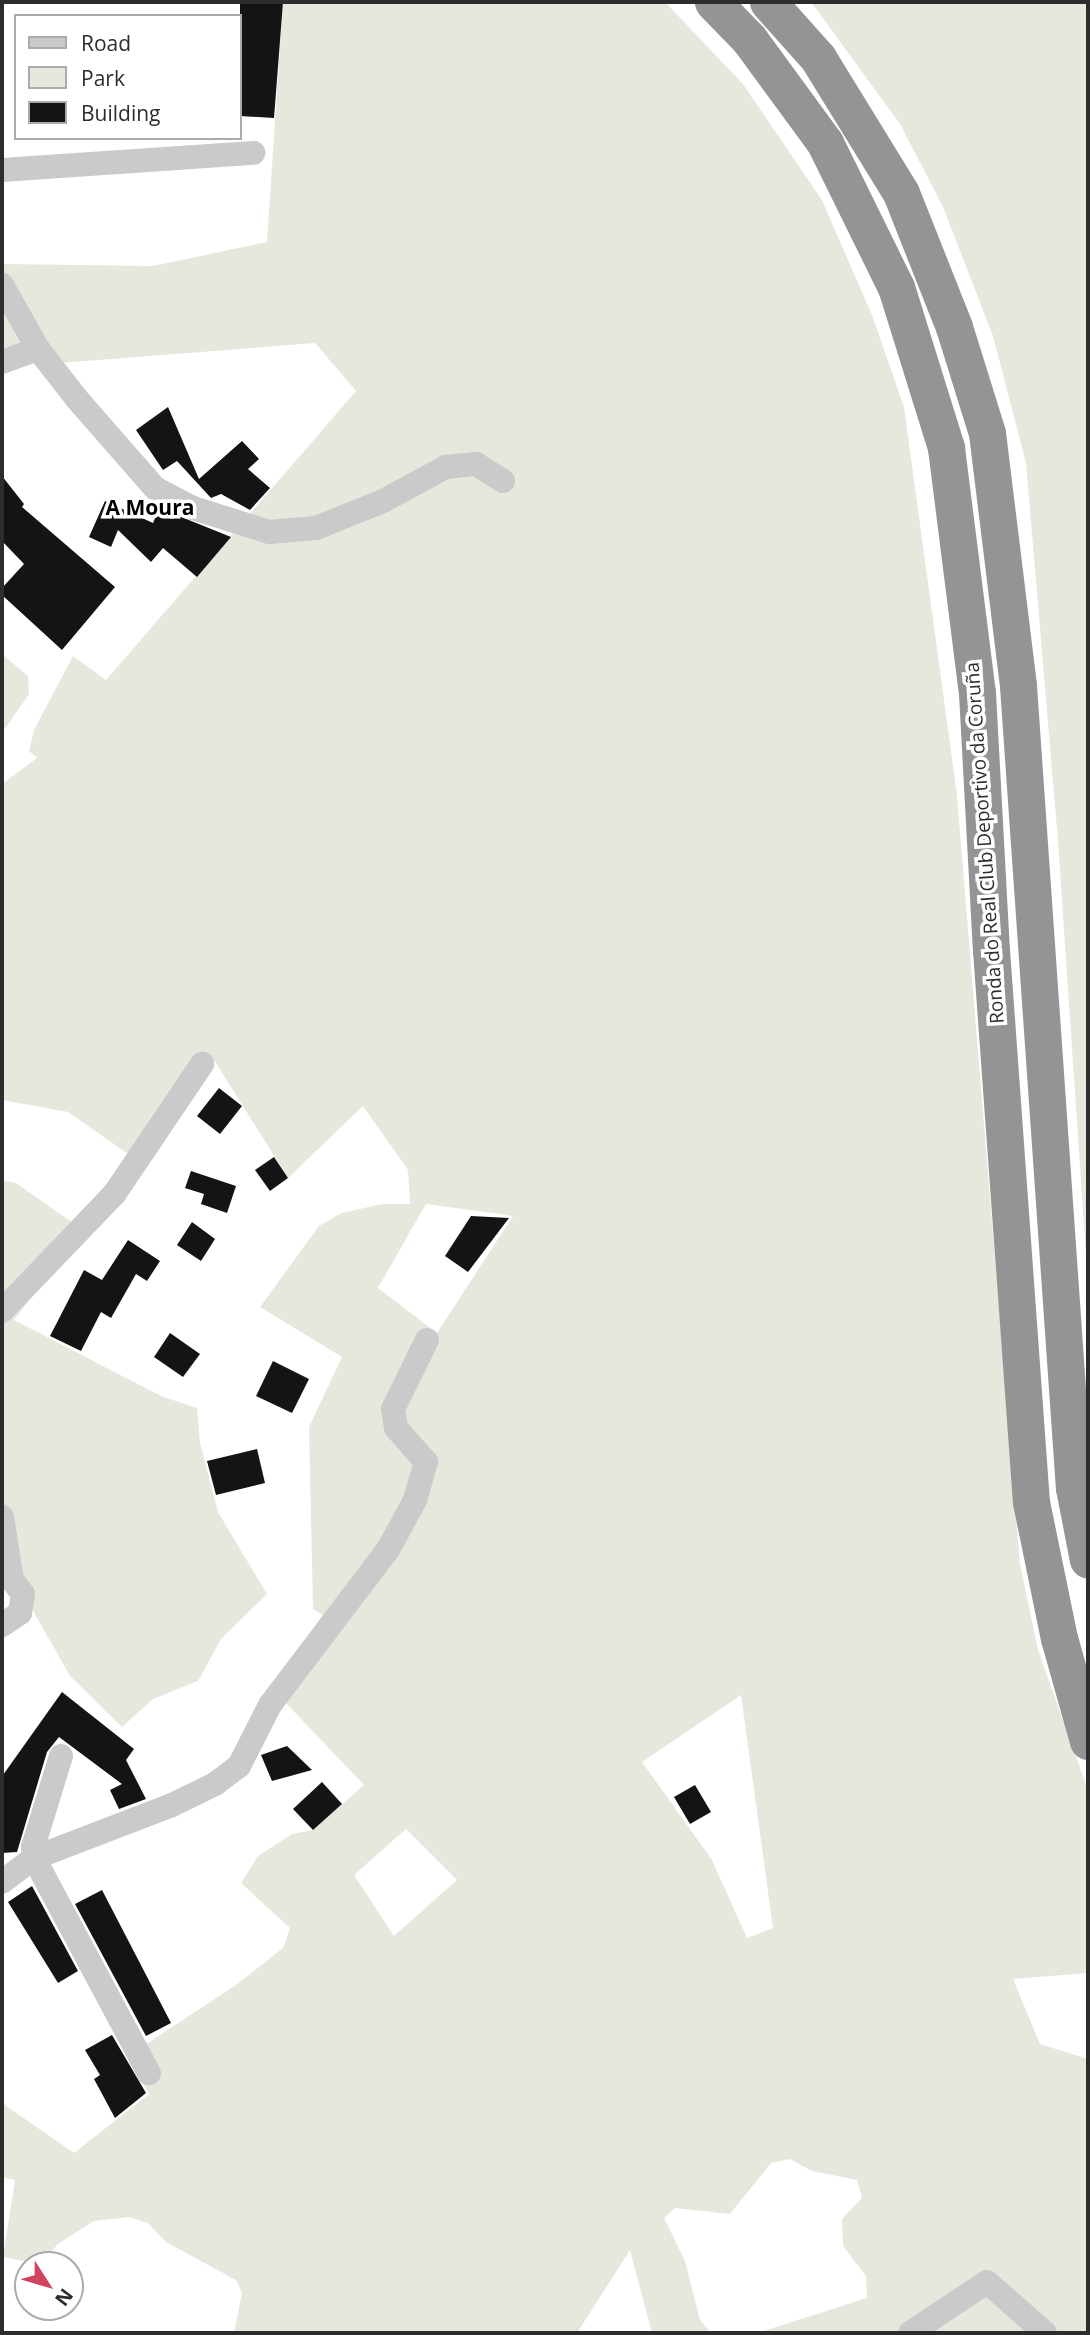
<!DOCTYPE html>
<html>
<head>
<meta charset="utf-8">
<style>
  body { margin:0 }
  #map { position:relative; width:1090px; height:2335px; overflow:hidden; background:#fff; font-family:"Open Sans",sans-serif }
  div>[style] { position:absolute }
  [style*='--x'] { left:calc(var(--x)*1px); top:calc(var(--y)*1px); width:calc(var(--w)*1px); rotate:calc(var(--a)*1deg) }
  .green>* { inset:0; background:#e5e9dd }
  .building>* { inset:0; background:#141414 }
  .minor>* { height:24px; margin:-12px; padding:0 12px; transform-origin:12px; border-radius:12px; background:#cacaca }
  .highway>* { height:37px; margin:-18.5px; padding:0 18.5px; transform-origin:18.5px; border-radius:18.5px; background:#949494 }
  span { translate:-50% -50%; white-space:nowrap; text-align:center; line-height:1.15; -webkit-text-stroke:7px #fff; paint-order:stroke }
  .street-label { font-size:19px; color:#2d2d2d }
  .neighbourhood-label { font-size:21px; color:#000; font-weight:700 }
  .frame { position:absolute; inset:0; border:4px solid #2d2d2d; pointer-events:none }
  .legend { position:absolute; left:14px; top:14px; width:228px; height:126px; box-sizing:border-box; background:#fff; border:2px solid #ababab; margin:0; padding:9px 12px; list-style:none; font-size:21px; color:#2d2d2d }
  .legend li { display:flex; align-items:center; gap:14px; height:35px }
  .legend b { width:35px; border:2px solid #ababab }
  .north { position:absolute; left:14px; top:2251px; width:70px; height:70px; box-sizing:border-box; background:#fff; border:2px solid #ababab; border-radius:50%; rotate:127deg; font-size:19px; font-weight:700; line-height:28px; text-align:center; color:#2d2d2d }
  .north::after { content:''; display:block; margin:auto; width:24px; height:32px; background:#d1435f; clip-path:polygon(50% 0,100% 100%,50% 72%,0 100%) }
</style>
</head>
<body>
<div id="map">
  <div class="green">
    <div style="clip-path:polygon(evenodd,283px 2px,665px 2px,743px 84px,822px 200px,872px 315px,904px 407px,957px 795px,1020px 1564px,1038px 1650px,1088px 1790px,1088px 1973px,1013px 1979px,1040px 2044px,1088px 2059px,1088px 2333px,757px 2333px,867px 2298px,866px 2276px,843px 2246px,842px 2219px,862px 2198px,857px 2180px,812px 2171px,790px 2159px,771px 2163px,730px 2214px,675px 2208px,664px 2218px,685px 2261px,700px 2320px,711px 2333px,652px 2333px,630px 2250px,577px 2333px,234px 2333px,242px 2293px,236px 2280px,166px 2242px,148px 2223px,129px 2217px,94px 2221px,58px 2244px,40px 2264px,3px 2257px,15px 2180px,2px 2177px,2px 2103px,74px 2153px,149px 2094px,128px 2056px,236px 1985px,283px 1948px,290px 1928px,241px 1883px,258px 1856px,292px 1834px,313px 1830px,364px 1785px,282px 1699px,325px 1617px,313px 1609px,309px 1427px,342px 1357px,260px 1307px,319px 1226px,342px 1213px,382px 1204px,410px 1204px,408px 1170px,363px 1106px,288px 1178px,214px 1060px,208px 1062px,14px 1320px,161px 1396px,197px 1408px,200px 1443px,218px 1512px,267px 1594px,221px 1639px,198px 1681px,153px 1699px,122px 1727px,70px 1676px,32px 1609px,2px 1574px,2px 1180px,16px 1183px,73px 1223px,131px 1156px,68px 1112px,2px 1100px,2px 784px,37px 758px,29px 751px,34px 730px,73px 656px,106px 680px,356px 391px,315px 343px,60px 363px,45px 345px,2px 370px,2px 264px,153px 266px,267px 242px,283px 2px,426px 1204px,513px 1216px,437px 1333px,378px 1288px,426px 1204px,283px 2px,741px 1695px,773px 1928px,747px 1938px,712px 1860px,642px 1762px,741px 1695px,283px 2px,406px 1829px,457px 1880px,394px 1936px,354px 1875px,406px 1829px)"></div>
    <div style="clip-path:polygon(811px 2px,1088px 2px,1088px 1285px,1058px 841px,1026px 463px,993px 336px,943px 207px,900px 124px)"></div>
    <div style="clip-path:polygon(2px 654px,28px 676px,29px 694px,2px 733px)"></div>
  </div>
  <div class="building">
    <div style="clip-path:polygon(240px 2px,283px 2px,274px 118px,240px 116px)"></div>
    <div style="clip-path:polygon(168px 407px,199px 479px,242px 441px,259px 459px,248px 469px,270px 488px,250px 510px,221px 494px,211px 498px,177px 461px,163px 470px,136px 430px)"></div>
    <div style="clip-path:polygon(2px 476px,24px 504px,22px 507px,115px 587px,62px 650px,2px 595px,2px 588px,24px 564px,2px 541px)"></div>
    <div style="clip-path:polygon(105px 501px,153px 523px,159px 508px,231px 537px,197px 577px,163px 548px,151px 562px,118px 530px,111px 547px,89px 537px)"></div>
    <div style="clip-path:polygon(219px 1088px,242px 1106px,220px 1134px,197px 1116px)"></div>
    <div style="clip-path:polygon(274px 1157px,288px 1178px,270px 1191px,255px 1170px)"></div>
    <div style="clip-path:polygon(191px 1171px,236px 1186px,227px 1213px,201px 1204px,204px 1194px,185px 1188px)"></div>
    <div style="clip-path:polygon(471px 1216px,509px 1218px,468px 1272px,445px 1256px)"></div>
    <div style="clip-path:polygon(192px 1222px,215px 1239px,201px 1261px,177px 1245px)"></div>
    <div style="clip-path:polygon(128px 1240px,160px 1261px,147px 1281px,136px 1274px,111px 1318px,101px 1312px,81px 1351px,50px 1336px,84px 1270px,102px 1280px)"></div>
    <div style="clip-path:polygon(170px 1333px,200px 1354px,183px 1377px,154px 1357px)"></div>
    <div style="clip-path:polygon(273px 1361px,309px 1379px,292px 1413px,256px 1396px)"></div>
    <div style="clip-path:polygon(257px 1449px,265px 1483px,216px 1495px,207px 1461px)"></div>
    <div style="clip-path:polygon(62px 1692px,134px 1749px,126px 1760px,146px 1799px,119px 1809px,110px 1790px,122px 1784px,59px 1737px,47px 1752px,17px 1852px,2px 1853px,3px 1775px)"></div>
    <div style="clip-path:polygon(287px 1746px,312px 1770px,272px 1781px,261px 1755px)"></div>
    <div style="clip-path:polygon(322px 1782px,342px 1804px,313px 1830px,293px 1809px)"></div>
    <div style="clip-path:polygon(695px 1785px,711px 1812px,690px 1824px,674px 1797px)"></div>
    <div style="clip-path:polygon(32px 1886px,78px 1971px,58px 1983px,8px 1902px)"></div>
    <div style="clip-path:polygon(102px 1890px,171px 2023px,146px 2036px,75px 1904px)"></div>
    <div style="clip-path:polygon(112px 2035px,146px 2093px,115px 2118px,94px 2079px,100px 2075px,85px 2050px)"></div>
  </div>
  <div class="minor">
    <div style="--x:2;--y:170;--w:252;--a:-3.9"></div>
    <div style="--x:2;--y:285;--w:73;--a:60.6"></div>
    <div style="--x:38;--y:349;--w:63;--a:52"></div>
    <div style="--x:77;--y:399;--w:118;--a:48.8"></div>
    <div style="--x:155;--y:488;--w:43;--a:27.8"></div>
    <div style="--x:193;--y:508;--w:80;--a:17.5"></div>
    <div style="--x:269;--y:532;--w:47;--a:-4.9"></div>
    <div style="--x:316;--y:528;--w:72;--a:-21.9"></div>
    <div style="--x:383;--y:501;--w:72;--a:-28.4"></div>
    <div style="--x:446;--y:467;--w:30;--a:-6"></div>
    <div style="--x:476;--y:464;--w:32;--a:32"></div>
    <div style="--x:2;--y:362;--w:38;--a:-20"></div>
    <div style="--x:2;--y:1311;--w:163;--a:-46.2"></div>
    <div style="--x:115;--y:1193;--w:156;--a:-56"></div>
    <div style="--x:2;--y:1517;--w:64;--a:81"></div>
    <div style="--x:12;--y:1580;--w:18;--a:52"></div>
    <div style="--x:23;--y:1594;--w:19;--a:99"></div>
    <div style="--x:20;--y:1613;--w:22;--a:146"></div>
    <div style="--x:61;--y:1756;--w:95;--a:107.1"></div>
    <div style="--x:33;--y:1847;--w:11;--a:85"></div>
    <div style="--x:34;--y:1858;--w:244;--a:61.9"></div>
    <div style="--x:2;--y:1882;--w:40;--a:-37"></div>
    <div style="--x:34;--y:1858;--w:148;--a:-21"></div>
    <div style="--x:172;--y:1805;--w:48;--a:-26"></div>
    <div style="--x:215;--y:1784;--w:30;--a:-37"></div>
    <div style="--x:239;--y:1766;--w:68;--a:-63.1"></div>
    <div style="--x:270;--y:1705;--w:197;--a:-52.8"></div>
    <div style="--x:389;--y:1548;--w:55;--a:-61.6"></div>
    <div style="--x:415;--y:1500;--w:40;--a:-74"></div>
    <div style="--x:426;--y:1462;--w:45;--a:-131.4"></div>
    <div style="--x:396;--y:1428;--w:19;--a:-99"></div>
    <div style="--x:393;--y:1409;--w:77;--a:-63.8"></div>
    <div style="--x:910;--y:2333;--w:92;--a:-33.5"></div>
    <div style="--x:987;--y:2282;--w:77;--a:41.3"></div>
  </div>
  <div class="highway">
    <div style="--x:713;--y:2;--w:52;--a:45.8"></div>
    <div style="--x:749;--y:39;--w:129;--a:53.8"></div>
    <div style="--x:825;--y:143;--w:161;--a:63.8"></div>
    <div style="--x:896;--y:287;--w:169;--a:72.7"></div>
    <div style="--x:946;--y:448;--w:247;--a:82.8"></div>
    <div style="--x:977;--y:693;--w:257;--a:86.9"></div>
    <div style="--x:991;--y:950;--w:553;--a:85.86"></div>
    <div style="--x:1031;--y:1502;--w:139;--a:78.4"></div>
    <div style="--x:1059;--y:1638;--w:107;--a:74.3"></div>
    <div style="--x:768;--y:2;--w:75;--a:48.2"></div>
    <div style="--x:818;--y:58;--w:158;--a:58.4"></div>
    <div style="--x:901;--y:193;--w:144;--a:68.4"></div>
    <div style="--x:954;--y:327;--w:111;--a:72.7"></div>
    <div style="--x:987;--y:433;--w:255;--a:83"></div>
    <div style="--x:1018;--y:686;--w:804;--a:86.01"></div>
    <div style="--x:1074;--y:1488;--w:73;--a:79"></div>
  </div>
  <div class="street-label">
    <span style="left:985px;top:843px;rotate:-94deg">Ronda do Real Club Deportivo da Coruña</span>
  </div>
  <div class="neighbourhood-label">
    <span style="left:150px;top:507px">A Moura</span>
  </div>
  <div class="frame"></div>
  <ul class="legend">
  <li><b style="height:9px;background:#cacaca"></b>Road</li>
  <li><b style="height:19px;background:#e5e9dd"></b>Park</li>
  <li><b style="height:19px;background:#141414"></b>Building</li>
  </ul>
  <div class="north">N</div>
</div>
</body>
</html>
